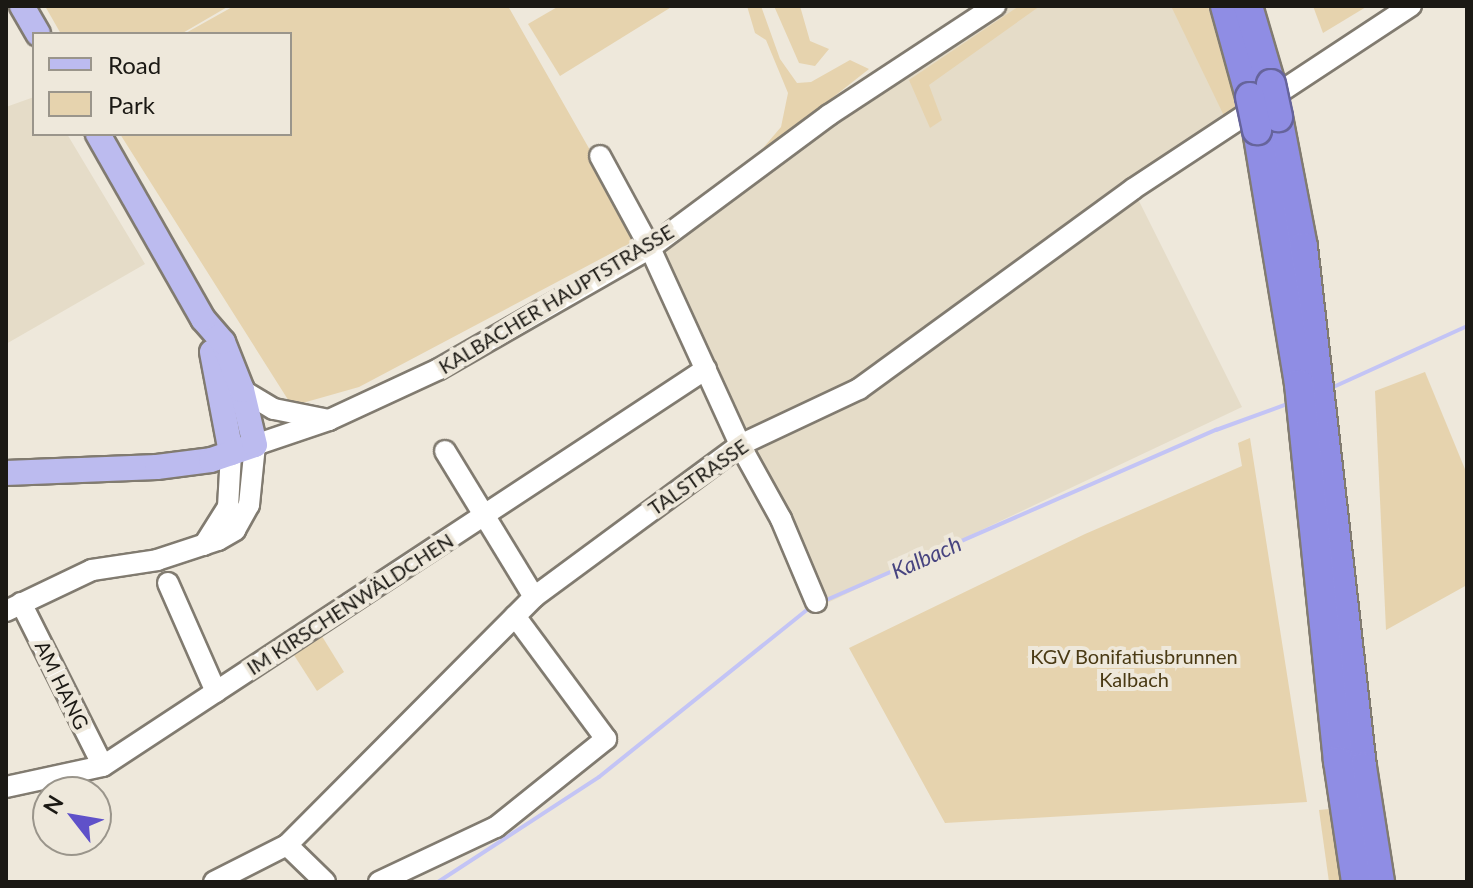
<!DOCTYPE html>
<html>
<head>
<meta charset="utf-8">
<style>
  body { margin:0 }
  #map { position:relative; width:1473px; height:888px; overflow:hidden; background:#eee8db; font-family:Lato,sans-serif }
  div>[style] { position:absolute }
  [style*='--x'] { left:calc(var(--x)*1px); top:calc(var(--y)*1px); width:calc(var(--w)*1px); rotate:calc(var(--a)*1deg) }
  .built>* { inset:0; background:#e5dcc8 }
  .green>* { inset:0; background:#e6d3ae }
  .stream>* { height:4px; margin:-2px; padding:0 2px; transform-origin:2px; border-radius:2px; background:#c3c4f5 }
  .roads { filter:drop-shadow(2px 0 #817b70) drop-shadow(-2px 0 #817b70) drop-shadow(0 2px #817b70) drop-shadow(0 -2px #817b70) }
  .minor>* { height:20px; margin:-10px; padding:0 10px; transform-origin:10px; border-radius:10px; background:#fff }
  .major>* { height:24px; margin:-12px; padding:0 12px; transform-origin:12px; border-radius:12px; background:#bcbbef }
  .highway>* { height:28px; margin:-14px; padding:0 14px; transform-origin:14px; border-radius:14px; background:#8f8de4 }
  .bridges { filter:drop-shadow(2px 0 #66649b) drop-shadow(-2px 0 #66649b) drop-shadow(0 2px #66649b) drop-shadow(0 -2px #66649b) }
  .highway-bridge>* { height:28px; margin:-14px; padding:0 14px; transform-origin:14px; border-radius:14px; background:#8f8de4 }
  span { translate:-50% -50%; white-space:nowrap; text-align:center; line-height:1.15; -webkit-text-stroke:8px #eee8db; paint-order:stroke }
  .street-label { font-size:20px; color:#1b1914 }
  .park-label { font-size:20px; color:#4a3a14 }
  .water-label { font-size:22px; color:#474480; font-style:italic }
  .frame { position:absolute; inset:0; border:8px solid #1b1914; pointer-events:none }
  .legend { position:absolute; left:32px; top:32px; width:260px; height:104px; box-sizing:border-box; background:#eee8db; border:2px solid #9a958b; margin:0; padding:10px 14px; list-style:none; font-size:24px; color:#1b1914 }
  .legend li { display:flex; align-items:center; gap:16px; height:40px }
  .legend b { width:40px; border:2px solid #9a958b }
  .north { position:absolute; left:32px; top:776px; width:80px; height:80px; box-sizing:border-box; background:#eee8db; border:2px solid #9a958b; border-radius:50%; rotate:301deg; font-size:22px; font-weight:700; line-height:32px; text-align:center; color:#1b1914 }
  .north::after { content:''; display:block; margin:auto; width:28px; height:36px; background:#5f51c9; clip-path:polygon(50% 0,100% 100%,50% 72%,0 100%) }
</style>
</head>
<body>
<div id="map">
  <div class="built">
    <div style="clip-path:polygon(995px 6px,1208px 6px,1239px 128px,1137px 197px,1242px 407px,825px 604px,661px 252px,889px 73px)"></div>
    <div style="clip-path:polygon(34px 97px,34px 134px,67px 134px,145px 264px,6px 344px,6px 107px)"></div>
  </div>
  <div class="green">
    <div style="clip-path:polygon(45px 6px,229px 6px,181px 34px,61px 34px)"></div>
    <div style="clip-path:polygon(234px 6px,508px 6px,640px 238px,359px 387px,292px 406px,120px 134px,290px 134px,290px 34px,184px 34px)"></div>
    <div style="clip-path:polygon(559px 6px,673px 6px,560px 76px,528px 24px)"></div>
    <div style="clip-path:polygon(747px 6px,761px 6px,780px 59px,797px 83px,811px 82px,850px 60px,869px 69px,751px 162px,781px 127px,788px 93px,766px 40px,755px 33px)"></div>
    <div style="clip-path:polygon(774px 6px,800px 6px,810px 41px,829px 49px,815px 66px,799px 63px)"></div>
    <div style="clip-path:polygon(1019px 6px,1040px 6px,929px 85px,942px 120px,930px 128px,909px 80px)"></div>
    <div style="clip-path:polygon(1171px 6px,1208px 6px,1236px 106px,1227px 122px)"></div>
    <div style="clip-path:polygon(1313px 6px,1365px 6px,1366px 7px,1323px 33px)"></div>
    <div style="clip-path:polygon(1425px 372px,1467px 474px,1467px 585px,1386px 630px,1375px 391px)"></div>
    <div style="clip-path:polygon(1250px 438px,1307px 802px,945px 823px,849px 648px,1085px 534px,1242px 466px,1238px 443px)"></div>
    <div style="clip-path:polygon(320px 633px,344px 672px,317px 691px,292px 652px)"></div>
    <div style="clip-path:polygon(1329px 809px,1342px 882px,1329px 882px,1319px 810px)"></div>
  </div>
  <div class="stream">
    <div style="--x:1329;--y:389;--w:152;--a:-24.5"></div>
    <div style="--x:824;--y:601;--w:428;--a:-23.6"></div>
    <div style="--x:1216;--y:430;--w:79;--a:-20"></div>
    <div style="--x:438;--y:882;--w:192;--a:-33.1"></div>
    <div style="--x:599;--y:777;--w:273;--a:-38.8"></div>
  </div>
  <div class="roads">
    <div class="minor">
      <div style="--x:600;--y:156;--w:105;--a:61.5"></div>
      <div style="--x:650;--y:248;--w:217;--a:65.4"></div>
      <div style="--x:740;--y:445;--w:85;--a:61"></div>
      <div style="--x:781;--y:519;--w:90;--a:67.1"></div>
      <div style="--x:242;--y:390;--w:37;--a:31"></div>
      <div style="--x:274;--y:409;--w:56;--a:11.3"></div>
      <div style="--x:445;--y:451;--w:171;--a:58.6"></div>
      <div style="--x:204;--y:545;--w:45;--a:-57.7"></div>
      <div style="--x:228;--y:507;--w:54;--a:-86.8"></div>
      <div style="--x:168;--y:583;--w:119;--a:66.2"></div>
      <div style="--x:21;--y:603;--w:182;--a:63.3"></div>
      <div style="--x:6;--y:611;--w:95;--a:-25.5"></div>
      <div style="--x:92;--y:570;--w:66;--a:-8.7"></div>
      <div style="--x:157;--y:560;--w:64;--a:-18.2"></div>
      <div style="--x:218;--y:540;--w:20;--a:-30"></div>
      <div style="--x:235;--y:530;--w:29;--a:-61"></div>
      <div style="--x:249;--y:505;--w:60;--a:-84.3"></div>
      <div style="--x:255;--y:445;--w:78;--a:-18.7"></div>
      <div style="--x:329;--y:420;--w:121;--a:-24.9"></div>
      <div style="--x:439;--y:369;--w:243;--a:-29.8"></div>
      <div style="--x:650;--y:248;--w:223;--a:-36.6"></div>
      <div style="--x:829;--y:115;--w:199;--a:-33.3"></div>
      <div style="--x:6;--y:787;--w:99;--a:-12.2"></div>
      <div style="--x:103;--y:766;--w:722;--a:-33.36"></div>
      <div style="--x:287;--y:845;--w:53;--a:44.2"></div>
      <div style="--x:214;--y:882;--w:82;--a:-26.9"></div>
      <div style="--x:287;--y:845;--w:350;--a:-45.1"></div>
      <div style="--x:534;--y:597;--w:256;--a:-36.4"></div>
      <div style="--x:740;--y:445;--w:132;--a:-25.2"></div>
      <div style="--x:859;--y:389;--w:339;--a:-36.1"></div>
      <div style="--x:1133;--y:189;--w:333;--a:-33.4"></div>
      <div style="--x:379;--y:882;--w:129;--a:-25.2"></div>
      <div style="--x:496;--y:827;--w:141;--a:-38.7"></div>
      <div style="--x:606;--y:739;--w:153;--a:-126.5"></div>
    </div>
    <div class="major">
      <div style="--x:22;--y:6;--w:32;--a:60"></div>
      <div style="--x:212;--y:352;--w:103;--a:79.3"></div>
      <div style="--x:6;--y:473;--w:151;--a:-2.3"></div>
      <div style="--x:157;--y:467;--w:54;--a:-7.4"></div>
      <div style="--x:211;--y:460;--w:46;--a:-18.8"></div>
      <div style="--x:255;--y:445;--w:57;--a:-103.3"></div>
      <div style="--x:242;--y:390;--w:52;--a:-111.6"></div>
      <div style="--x:223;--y:342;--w:30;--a:-131"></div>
      <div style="--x:203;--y:319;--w:213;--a:-119.6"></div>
    </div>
    <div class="highway">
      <div style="--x:1225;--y:6;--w:94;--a:74.6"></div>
      <div style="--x:1248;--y:6;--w:81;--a:73.6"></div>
      <div style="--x:1278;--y:117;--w:132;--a:79.1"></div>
      <div style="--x:1303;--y:247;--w:523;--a:83.53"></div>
      <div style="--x:1362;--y:767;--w:116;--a:81.1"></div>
      <div style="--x:1257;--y:130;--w:257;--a:80.6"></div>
      <div style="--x:1299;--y:384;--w:379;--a:84.1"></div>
      <div style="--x:1338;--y:761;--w:122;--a:81.5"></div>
    </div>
  </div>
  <div class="bridges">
    <div class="highway-bridge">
      <div style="--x:1271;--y:84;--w:34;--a:78"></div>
      <div style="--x:1250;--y:97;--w:34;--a:78"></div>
    </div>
  </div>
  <div class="street-label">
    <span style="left:556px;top:299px;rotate:-31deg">KALBACHER HAUPTSTRASSE</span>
    <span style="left:698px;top:477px;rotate:-35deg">TALSTRASSE</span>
    <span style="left:350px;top:604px;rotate:-33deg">IM KIRSCHENWÄLDCHEN</span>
    <span style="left:62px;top:685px;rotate:64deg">AM HANG</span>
  </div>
  <div class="park-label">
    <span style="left:1134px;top:668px">KGV Bonifatiusbrunnen<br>Kalbach</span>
  </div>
  <div class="water-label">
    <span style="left:926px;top:557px;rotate:-24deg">Kalbach</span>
  </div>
  <div class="frame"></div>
  <ul class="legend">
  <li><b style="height:10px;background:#bcbbef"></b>Road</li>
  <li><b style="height:22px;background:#e6d3ae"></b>Park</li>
  </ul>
  <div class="north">N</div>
</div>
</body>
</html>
